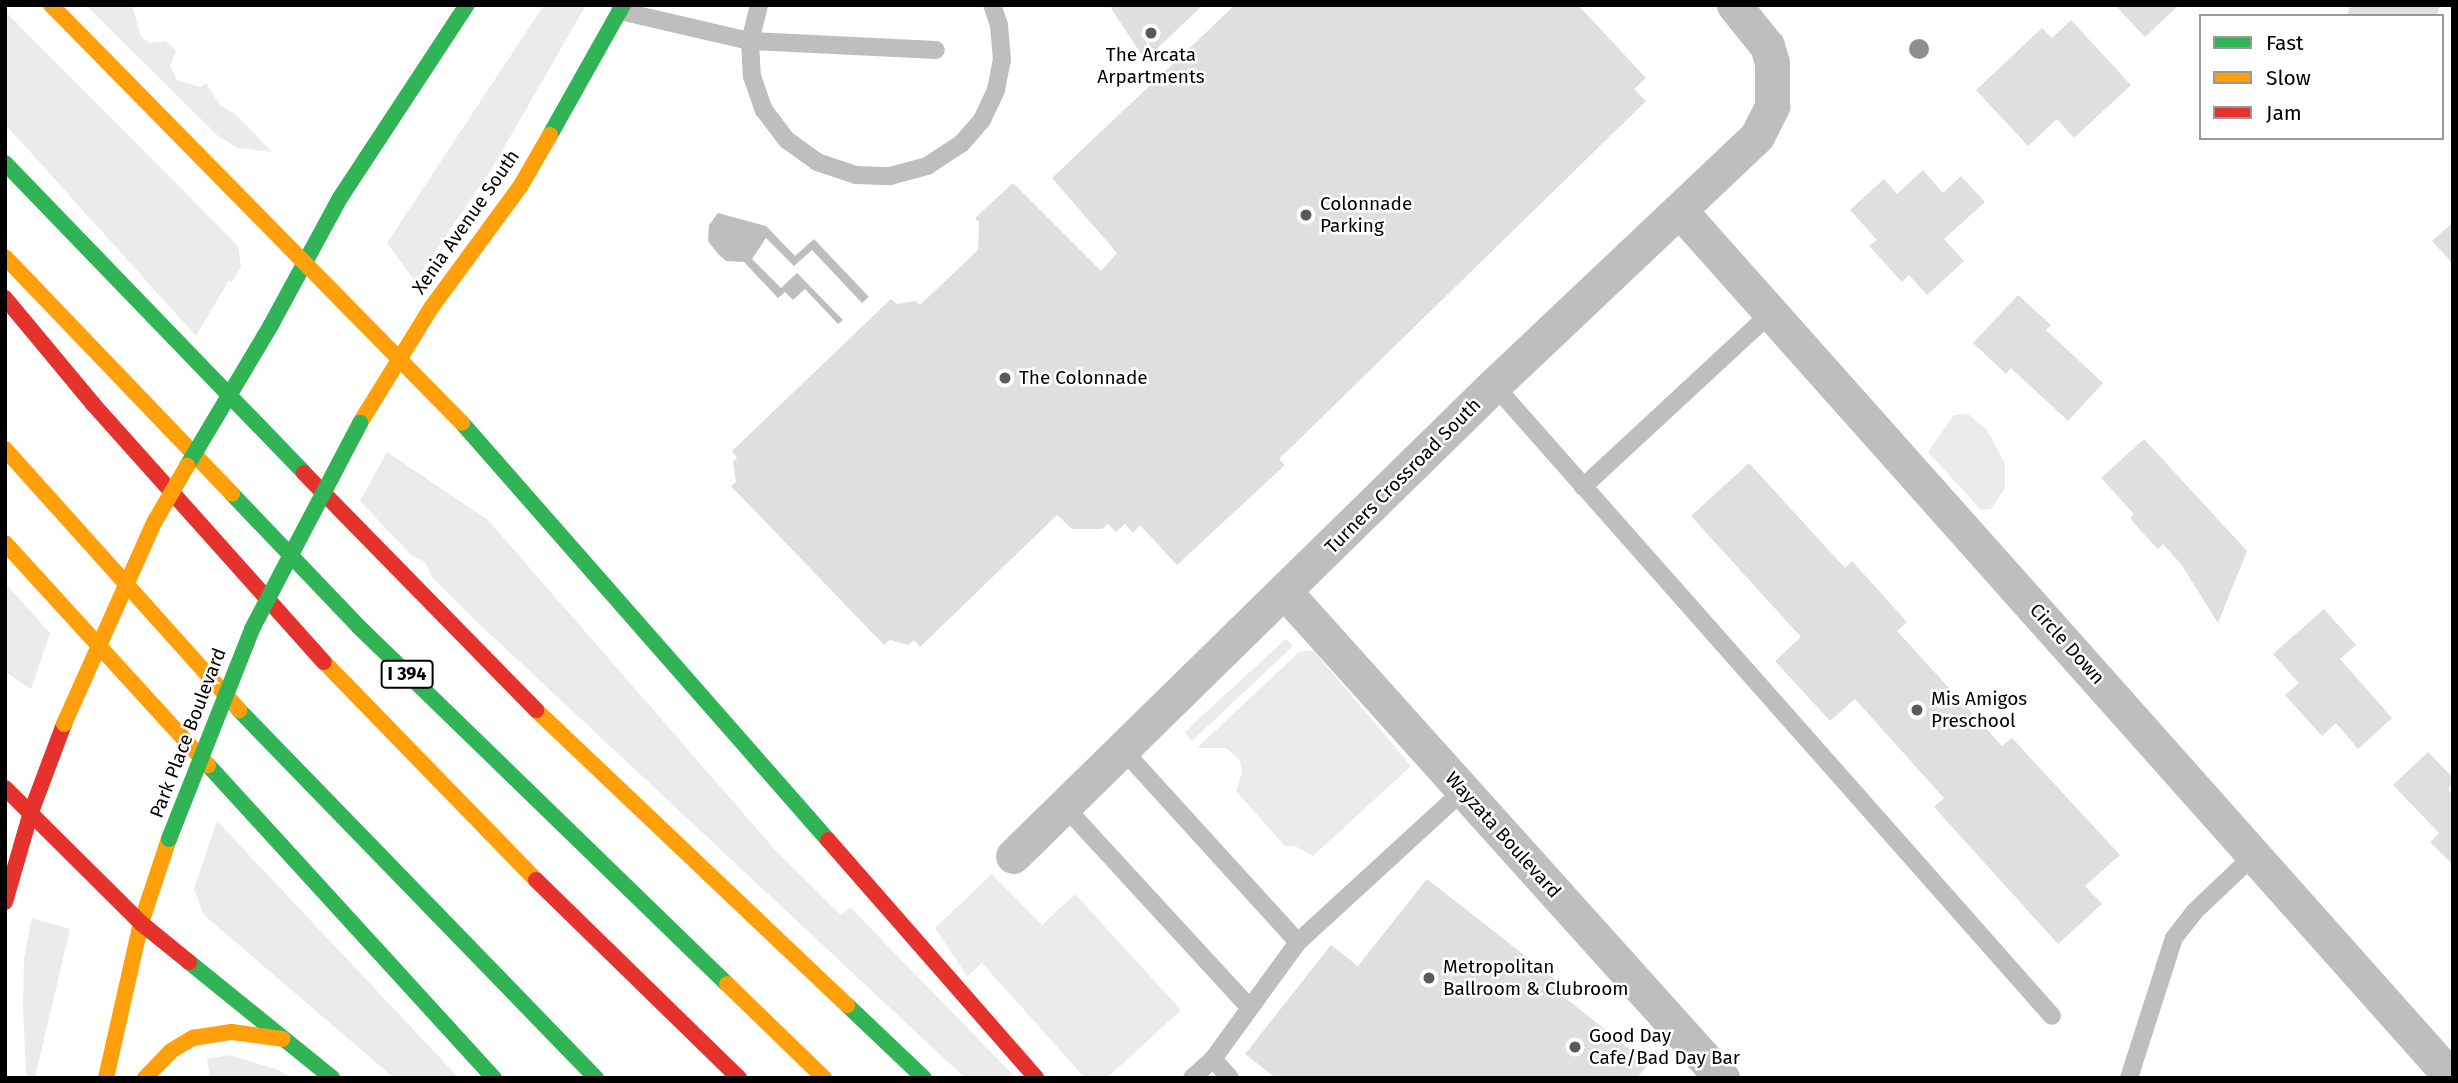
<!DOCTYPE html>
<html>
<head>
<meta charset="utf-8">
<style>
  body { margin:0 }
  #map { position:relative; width:2458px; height:1083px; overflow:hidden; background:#fff; font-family:"Fira Sans",sans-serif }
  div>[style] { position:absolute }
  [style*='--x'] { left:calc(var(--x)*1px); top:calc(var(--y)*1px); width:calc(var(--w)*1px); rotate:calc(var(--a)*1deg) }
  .green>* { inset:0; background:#ebebeb }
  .water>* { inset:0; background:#bebebe }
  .building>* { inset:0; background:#dfdfdf }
  .lane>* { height:18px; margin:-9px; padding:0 9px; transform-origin:9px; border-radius:9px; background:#bebebe }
  .street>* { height:35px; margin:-17.5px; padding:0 17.5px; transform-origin:17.5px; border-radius:17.5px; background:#bebebe }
  .fast>* { height:16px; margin:-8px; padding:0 8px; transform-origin:8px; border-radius:8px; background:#30b455 }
  .slow>* { height:16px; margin:-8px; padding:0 8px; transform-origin:8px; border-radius:8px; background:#ff9f0a }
  .jam>* { height:16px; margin:-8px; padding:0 8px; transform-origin:8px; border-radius:8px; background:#e5322d }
  .fast-bridge>* { height:16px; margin:-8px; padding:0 8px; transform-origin:8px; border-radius:8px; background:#30b455 }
  .slow-bridge>* { height:16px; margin:-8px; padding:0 8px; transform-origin:8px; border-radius:8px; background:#ff9f0a }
  .trees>* { width:20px; height:20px; margin:-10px; border-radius:50%; background:#8e8e8e }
  .dots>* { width:19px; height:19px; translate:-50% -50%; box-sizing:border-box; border:4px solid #fff; border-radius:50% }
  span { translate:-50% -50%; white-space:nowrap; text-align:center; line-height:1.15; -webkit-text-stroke:5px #fff; paint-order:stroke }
  .shield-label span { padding:2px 5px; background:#fff; border:2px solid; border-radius:5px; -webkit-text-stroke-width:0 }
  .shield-label { font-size:18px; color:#000; font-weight:700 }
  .poi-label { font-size:19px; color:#000 }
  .left { translate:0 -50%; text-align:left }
  .street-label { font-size:19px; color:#000 }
  .frame { position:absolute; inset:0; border:7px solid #000; pointer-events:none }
  .legend { position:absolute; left:2199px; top:14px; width:245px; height:126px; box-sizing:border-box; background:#fff; border:2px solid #999; margin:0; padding:9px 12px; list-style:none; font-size:21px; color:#000 }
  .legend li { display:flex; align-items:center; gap:14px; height:35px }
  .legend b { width:35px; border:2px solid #999 }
</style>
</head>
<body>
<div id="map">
  <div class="green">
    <div style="clip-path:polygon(86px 5px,132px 5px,141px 37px,150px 43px,166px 41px,176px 51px,170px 66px,177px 80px,200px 87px,206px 83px,220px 105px,235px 114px,272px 152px,238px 148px,219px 137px)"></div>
    <div style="clip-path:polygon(544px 5px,586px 5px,491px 170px,415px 281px,387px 243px)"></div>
    <div style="clip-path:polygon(5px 11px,238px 246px,241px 267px,232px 282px,229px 280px,196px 336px,5px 124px)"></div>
    <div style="clip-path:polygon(1968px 414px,1987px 430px,2005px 464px,2005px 488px,1991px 509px,1981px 510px,1928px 452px,1954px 415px)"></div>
    <div style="clip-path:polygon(387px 452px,488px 520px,777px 852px,841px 915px,850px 907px,1016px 1078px,965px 1078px,475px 620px,432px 577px,425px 562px,411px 555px,360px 501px)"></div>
    <div style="clip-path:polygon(5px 583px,50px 633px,31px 689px,5px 672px)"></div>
    <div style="clip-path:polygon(1286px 639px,1293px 646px,1192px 741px,1185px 733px,1193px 724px)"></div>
    <div style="clip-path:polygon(1313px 650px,1411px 766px,1313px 856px,1295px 846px,1285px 846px,1236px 791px,1242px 773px,1240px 760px,1226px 748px,1197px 748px,1299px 652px)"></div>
    <div style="clip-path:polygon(217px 821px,459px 1078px,394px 1078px,204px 915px,194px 889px)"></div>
    <div style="clip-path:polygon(992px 874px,1042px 925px,1075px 894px,1181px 1010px,1107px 1078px,1085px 1078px,982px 963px,967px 976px,935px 928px)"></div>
    <div style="clip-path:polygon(32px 918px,70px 929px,35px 1077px,26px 1075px,23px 1006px,24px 958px)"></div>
    <div style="clip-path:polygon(229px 1055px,279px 1070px,291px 1078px,210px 1078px,207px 1059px)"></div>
  </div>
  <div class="water">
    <div style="clip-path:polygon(718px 213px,766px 226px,795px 256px,814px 239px,869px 297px,862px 303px,812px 250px,794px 266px,766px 238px,752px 259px,781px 288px,797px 273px,843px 320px,838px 324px,805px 289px,793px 300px,785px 292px,778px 298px,744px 262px,726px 261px,718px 254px,708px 241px,709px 225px)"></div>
  </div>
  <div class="building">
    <div style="clip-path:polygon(1109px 5px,1203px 5px,1145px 60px)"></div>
    <div style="clip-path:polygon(1235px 5px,1578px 5px,1646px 78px,1634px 89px,1646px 101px,1279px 459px,1285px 465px,1177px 565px,1140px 525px,1133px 533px,1125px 524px,1116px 532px,1108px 524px,1102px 529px,1072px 529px,1057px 515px,920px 647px,914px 640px,909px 645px,890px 640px,884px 645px,731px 486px,736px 482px,733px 462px,737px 458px,732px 451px,891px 299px,897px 304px,916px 301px,920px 305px,978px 250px,979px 222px,975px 218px,1013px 183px,1101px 271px,1117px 253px,1052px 178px)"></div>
    <div style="clip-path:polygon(2115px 5px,2179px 5px,2145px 37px)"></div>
    <div style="clip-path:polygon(2350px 5px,2440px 5px,2437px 16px,2347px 16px)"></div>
    <div style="clip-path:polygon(2071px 20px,2131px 85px,2074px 138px,2057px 119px,2028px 146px,1976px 90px,2042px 28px,2052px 38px)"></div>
    <div style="clip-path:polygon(1923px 170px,1943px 193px,1961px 176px,1985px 202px,1944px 239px,1964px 261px,1927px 295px,1909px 275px,1902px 282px,1869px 246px,1877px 240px,1850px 210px,1884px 179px,1897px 194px)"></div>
    <div style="clip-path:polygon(2453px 222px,2453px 264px,2432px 241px)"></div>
    <div style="clip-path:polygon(2018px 295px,2051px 325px,2046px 330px,2103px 383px,2068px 421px,2011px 368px,2006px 374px,1973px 343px)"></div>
    <div style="clip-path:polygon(2144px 439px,2247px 551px,2218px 623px,2181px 564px,2163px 544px,2158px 549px,2141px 531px,2130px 518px,2134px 514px,2101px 478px)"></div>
    <div style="clip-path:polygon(1749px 463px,1845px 568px,1852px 561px,1907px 622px,1897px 631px,2002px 746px,2012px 738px,2120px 855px,2085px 886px,2102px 904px,2058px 944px,1934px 807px,1944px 798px,1855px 699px,1830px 721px,1775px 661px,1801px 637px,1691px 516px)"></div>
    <div style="clip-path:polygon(2324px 609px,2356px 645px,2340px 659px,2392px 718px,2358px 749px,2336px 723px,2322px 736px,2285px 695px,2299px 683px,2273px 654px)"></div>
    <div style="clip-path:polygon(2428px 752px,2453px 778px,2449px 790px,2453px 794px,2453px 865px,2430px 842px,2439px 833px,2393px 785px)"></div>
    <div style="clip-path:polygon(1427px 879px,1569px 990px,1563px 996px,1648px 1064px,1637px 1078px,1276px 1078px,1245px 1054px,1331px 945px,1358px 966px)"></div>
  </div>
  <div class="lane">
    <div style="--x:759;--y:5;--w:37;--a:104"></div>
    <div style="--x:750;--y:41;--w:35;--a:87"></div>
    <div style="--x:752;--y:76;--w:36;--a:71"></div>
    <div style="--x:764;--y:110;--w:38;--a:53"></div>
    <div style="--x:787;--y:140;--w:37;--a:36"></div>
    <div style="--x:817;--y:162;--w:41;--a:18.4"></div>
    <div style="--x:856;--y:175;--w:34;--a:2"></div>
    <div style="--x:890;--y:176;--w:38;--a:-15"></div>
    <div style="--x:927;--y:166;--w:42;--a:-33.3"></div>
    <div style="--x:962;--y:143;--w:30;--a:-49"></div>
    <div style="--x:982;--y:120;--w:33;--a:-65"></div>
    <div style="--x:996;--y:90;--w:31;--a:-79"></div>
    <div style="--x:1002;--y:60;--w:35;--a:-95"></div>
    <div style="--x:999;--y:25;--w:21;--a:-109"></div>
    <div style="--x:620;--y:11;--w:133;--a:13"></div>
    <div style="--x:750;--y:41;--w:186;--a:2.8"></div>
    <div style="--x:1494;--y:385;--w:842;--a:48.51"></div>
    <div style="--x:1583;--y:487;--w:258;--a:-42.8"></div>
    <div style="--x:1124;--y:751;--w:258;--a:47.7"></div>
    <div style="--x:1065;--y:807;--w:273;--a:47.4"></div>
    <div style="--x:1213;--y:1059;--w:25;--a:48"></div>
    <div style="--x:1192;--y:1078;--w:28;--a:-42"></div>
    <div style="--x:1213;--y:1059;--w:145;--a:-54"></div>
    <div style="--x:1298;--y:942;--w:224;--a:-42.5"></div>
    <div style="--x:2129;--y:1078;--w:147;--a:-72.2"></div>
    <div style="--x:2174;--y:938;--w:33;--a:-52"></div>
    <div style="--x:2194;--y:912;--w:83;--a:-43.5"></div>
  </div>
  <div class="street">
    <div style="--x:1681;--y:212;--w:1159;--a:48.32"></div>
    <div style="--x:1285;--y:592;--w:654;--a:48.04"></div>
    <div style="--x:1013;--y:856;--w:673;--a:-44.4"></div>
    <div style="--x:1494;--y:385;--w:362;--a:-43.4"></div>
    <div style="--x:1757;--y:136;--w:34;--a:-63"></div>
    <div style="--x:1772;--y:106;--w:43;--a:-90"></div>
    <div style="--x:1772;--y:63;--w:18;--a:-106"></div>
    <div style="--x:1767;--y:46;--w:53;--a:-128.8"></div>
  </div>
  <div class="fast">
    <div style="--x:550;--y:135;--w:149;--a:-60.7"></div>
    <div style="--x:5;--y:163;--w:431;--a:46"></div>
    <div style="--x:271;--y:325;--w:145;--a:-61.5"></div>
    <div style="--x:340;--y:198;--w:231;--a:-56.7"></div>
    <div style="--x:462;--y:423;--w:555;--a:48.73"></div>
    <div style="--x:232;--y:494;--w:184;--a:46.3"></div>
    <div style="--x:359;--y:627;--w:513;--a:44.13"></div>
    <div style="--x:239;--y:710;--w:513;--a:45.87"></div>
    <div style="--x:208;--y:765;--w:424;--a:47.6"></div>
    <div style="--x:189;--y:962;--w:184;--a:39"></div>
    <div style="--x:847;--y:1005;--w:106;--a:43.5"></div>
  </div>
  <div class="slow">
    <div style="--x:51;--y:5;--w:586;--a:45.48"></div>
    <div style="--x:5;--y:257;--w:328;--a:46.2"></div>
    <div style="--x:360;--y:423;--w:135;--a:-58.3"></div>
    <div style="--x:431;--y:308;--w:150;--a:-53.7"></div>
    <div style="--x:520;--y:187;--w:60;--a:-60"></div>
    <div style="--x:5;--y:449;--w:351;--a:48.1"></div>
    <div style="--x:5;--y:543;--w:301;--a:47.6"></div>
    <div style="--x:324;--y:662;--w:304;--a:45.8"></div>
    <div style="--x:536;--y:710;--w:429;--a:43.5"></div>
    <div style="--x:727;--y:984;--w:135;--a:44.1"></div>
    <div style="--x:106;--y:1078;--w:159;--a:-77.3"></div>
    <div style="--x:141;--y:923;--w:89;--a:-71.6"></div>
    <div style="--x:145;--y:1078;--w:37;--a:-46"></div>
    <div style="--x:171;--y:1051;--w:26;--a:-31"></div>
    <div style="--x:193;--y:1038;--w:39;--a:-9"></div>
    <div style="--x:232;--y:1032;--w:51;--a:7.8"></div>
  </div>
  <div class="jam">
    <div style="--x:5;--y:298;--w:138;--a:50.3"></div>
    <div style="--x:93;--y:404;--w:346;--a:48.2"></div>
    <div style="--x:304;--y:473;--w:332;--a:45.6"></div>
    <div style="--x:5;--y:788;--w:192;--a:44.8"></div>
    <div style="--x:141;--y:923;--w:62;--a:39.1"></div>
    <div style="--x:828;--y:840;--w:316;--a:48.8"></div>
    <div style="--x:536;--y:880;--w:284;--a:44.3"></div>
    <div style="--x:5;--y:902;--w:94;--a:-73.9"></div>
    <div style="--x:31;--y:812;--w:94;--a:-69.4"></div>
  </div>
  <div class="fast-bridge">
    <div style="--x:187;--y:466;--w:164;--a:-59.2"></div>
    <div style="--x:169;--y:839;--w:226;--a:-68.4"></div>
    <div style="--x:252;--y:629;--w:233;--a:-62.3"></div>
  </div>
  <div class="slow-bridge">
    <div style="--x:64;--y:724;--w:222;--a:-65.9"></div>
    <div style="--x:155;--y:521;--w:64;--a:-59.8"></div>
  </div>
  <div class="trees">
    <div style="left:1919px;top:49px"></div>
  </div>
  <div class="dots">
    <div style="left:1151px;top:33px;background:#595959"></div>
    <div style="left:1306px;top:215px;background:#595959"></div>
    <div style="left:1005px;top:378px;background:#595959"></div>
    <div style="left:1917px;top:710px;background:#595959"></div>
    <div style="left:1429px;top:978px;background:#595959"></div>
    <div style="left:1575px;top:1047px;background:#595959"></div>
  </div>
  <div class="shield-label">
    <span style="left:407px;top:674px">I 394</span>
  </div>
  <div class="poi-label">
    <span style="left:1151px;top:66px">The Arcata<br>Arpartments</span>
    <span class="left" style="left:1320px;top:215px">Colonnade<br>Parking</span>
    <span class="left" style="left:1019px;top:378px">The Colonnade</span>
    <span class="left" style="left:1931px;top:710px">Mis Amigos<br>Preschool</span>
    <span class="left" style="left:1443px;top:978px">Metropolitan<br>Ballroom &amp; Clubroom</span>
    <span class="left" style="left:1589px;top:1047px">Good Day<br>Cafe/Bad Day Bar</span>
  </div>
  <div class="street-label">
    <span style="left:466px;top:222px;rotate:-55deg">Xenia Avenue South</span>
    <span style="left:1403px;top:476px;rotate:-45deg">Turners Crossroad South</span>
    <span style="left:2067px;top:644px;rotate:48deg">Circle Down</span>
    <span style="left:188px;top:733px;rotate:-69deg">Park Place Boulevard</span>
    <span style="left:1503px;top:835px;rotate:48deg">Wayzata Boulevard</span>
  </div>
  <div class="frame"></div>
  <ul class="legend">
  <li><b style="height:9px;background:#30b455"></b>Fast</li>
  <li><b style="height:9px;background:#ff9f0a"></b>Slow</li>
  <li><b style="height:9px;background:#e5322d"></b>Jam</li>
  </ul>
</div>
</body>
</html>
